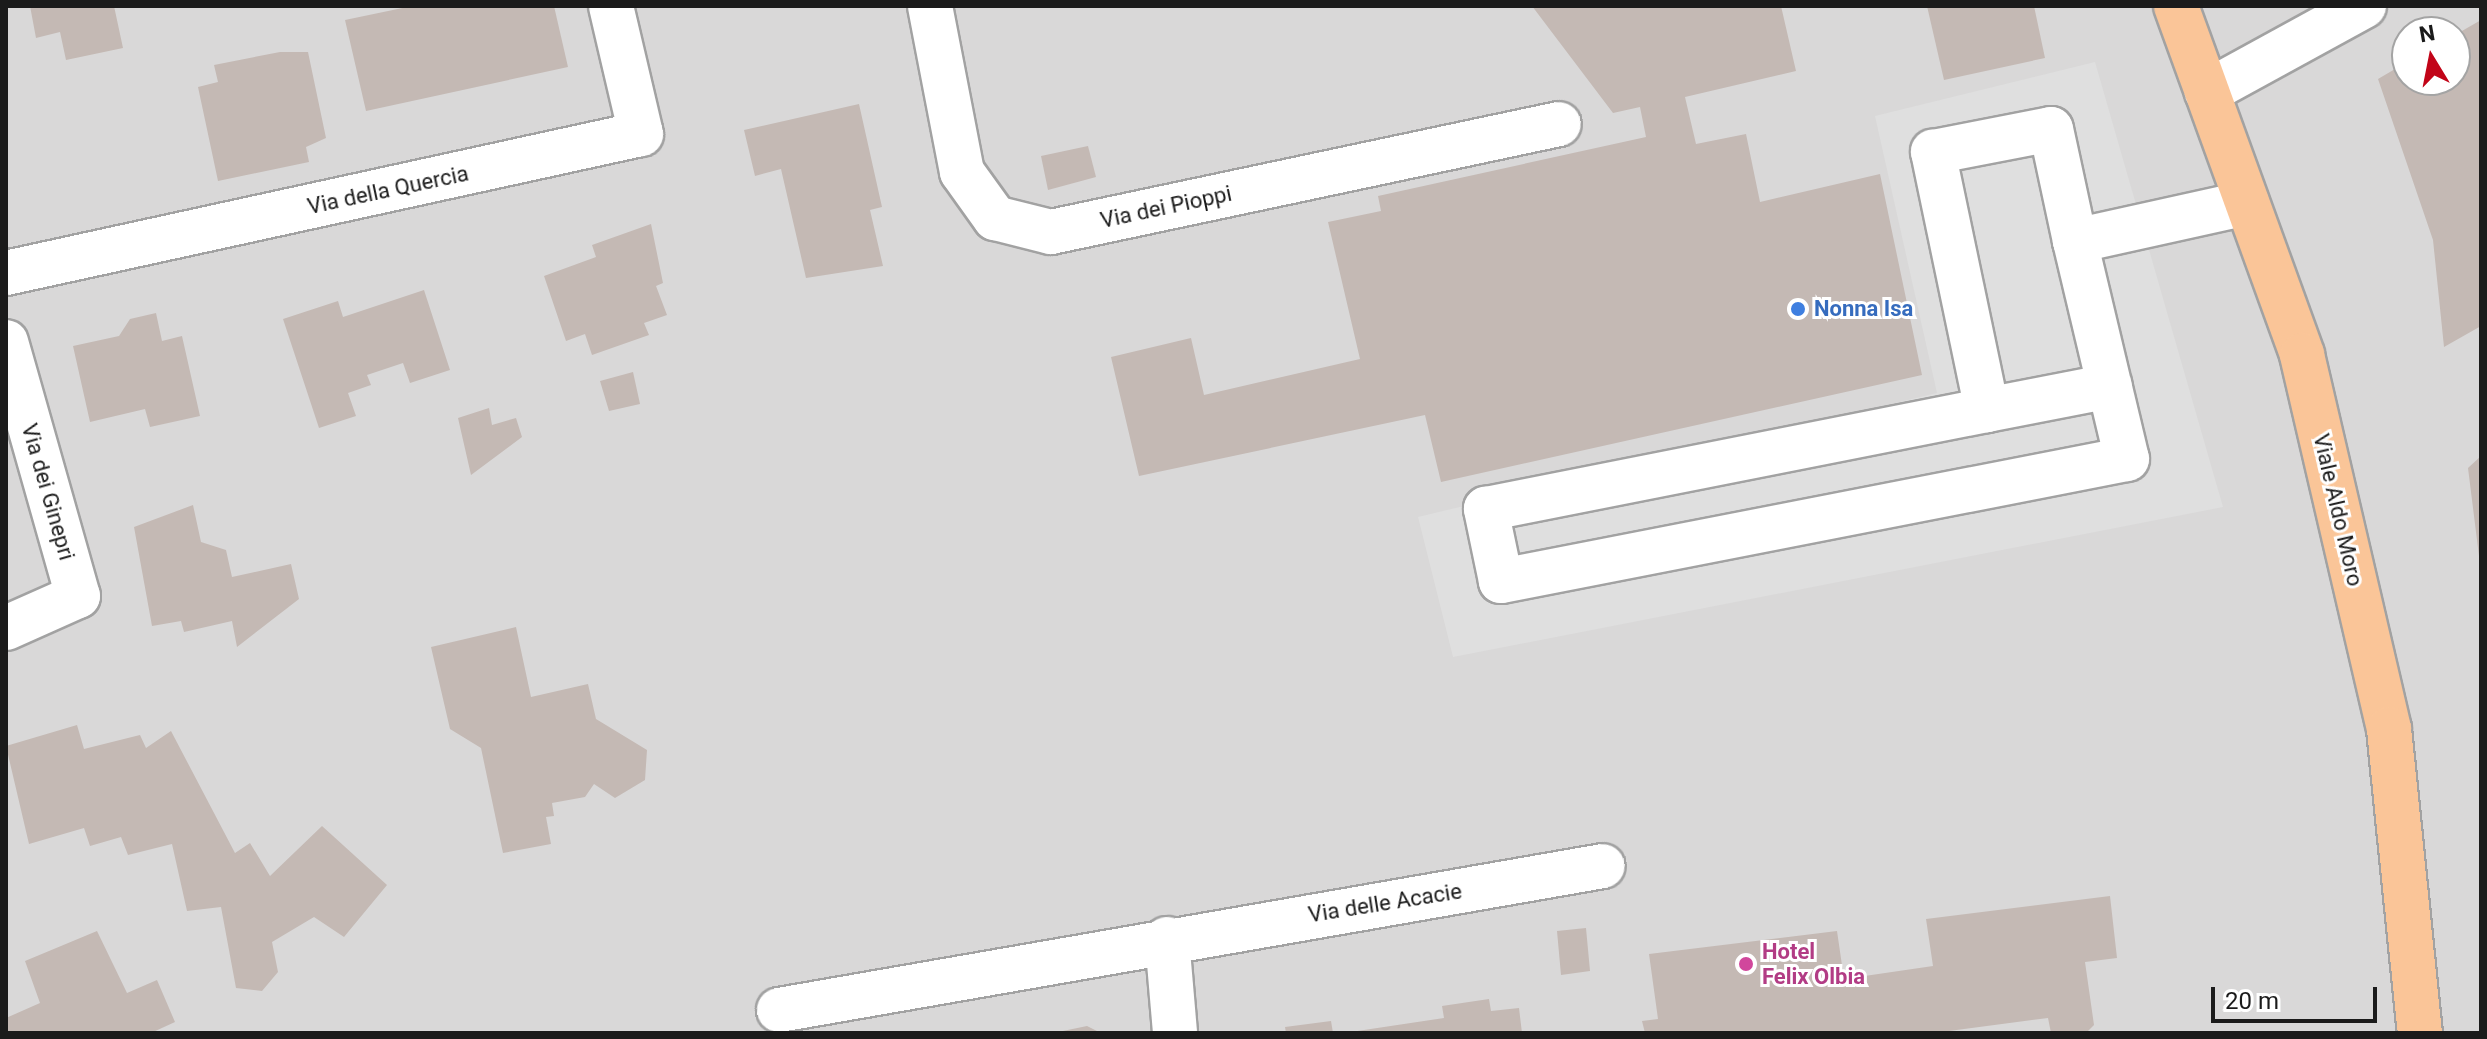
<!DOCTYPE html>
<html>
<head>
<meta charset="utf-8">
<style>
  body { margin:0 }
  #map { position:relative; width:2487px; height:1039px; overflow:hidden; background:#ede7e0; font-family:Roboto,sans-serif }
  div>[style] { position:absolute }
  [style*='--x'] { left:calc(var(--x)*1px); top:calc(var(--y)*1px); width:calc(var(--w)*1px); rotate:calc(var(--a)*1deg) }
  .residential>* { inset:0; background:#d9d8d8 }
  .parking>* { inset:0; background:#dfdfdf }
  .building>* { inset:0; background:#c4b9b4 }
  .roads { filter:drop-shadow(2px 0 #a2a2a2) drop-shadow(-2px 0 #a2a2a2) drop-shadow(0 2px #a2a2a2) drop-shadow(0 -2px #a2a2a2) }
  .minor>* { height:44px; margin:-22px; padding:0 22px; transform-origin:22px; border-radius:22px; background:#fff }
  .major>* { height:44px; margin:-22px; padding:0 22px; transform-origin:22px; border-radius:22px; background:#fac598 }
  .dots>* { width:22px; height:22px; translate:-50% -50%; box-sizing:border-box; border:4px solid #fff; border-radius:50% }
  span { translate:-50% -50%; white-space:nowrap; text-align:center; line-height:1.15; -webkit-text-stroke:6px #fff; paint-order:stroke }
  .street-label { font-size:22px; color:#1b1b1b }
  .shop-label { font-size:22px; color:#366cbe; font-weight:700 }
  .left { translate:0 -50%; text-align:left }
  .hotel-label { font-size:22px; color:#b23c85; font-weight:700 }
  .frame { position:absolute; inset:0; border:8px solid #1b1b1b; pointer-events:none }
  .north { position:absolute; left:2391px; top:16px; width:80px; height:80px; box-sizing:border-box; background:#fff; border:2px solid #a4a4a4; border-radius:50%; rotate:350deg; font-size:22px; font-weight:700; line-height:32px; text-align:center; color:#1b1b1b }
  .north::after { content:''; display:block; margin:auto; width:28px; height:36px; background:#c20418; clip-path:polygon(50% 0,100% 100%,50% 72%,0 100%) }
  .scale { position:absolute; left:2211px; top:987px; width:166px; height:36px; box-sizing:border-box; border:4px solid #1b1b1b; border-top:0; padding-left:10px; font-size:24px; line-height:28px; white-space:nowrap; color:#1b1b1b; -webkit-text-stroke:6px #fff; paint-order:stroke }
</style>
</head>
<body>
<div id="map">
  <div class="residential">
    <div style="clip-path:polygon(evenodd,6px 6px,2481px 6px,2481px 1033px,6px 1033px,6px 6px,2407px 32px,2455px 32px,2455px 80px,2407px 80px,2407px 32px)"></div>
  </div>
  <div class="parking">
    <div style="clip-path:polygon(2095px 62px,2223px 507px,1453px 657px,1418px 517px,1937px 393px,1875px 116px)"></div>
  </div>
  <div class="building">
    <div style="clip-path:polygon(30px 6px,114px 6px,123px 48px,66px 60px,60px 32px,36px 38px)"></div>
    <div style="clip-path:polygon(412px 6px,554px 6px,568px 67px,366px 111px,345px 20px)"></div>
    <div style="clip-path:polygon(1532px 6px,1781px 6px,1796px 71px,1685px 97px,1696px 144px,1746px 134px,1760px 202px,1880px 174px,1922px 375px,1441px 482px,1425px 415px,1139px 476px,1111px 357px,1191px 338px,1204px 395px,1360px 359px,1328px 222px,1381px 211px,1378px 196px,1646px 137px,1640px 107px,1613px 113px)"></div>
    <div style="clip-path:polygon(1927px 6px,2034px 6px,2045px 58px,1944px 80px)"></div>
    <div style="clip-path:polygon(2481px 20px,2481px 326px,2444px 347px,2433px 240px,2378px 79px,2407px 62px,2407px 80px,2455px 80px,2455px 35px)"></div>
    <div style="clip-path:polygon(280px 52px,308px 52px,326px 138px,306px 147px,309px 162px,218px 181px,198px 87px,218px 82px,214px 65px)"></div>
    <div style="clip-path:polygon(859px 104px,882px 207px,870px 210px,883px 266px,806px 278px,781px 169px,755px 176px,744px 130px)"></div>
    <div style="clip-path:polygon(1088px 146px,1096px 177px,1048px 190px,1041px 156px)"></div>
    <div style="clip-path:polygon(651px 224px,663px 283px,656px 286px,667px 315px,644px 323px,649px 335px,592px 355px,585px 334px,566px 341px,544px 276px,596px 257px,592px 245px)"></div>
    <div style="clip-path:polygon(424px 290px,450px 370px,410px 383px,403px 363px,367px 375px,371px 385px,348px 393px,356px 416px,319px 428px,283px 319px,338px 301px,343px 317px)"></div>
    <div style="clip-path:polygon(156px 313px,162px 341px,182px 336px,200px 416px,150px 427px,145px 409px,90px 422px,73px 346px,119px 336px,130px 319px)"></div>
    <div style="clip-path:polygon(633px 372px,640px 404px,609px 411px,600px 381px)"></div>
    <div style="clip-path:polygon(489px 408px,492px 425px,516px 418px,522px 437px,471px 475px,458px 418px)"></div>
    <div style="clip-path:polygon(2481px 456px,2481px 555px,2479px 556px,2468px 468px)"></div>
    <div style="clip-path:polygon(193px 505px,201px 542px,226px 550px,232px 577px,291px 564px,299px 599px,237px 647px,232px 621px,184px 632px,181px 621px,152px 626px,134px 527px)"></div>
    <div style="clip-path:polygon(516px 627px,531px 697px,588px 684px,596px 719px,647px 750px,645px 780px,615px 798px,594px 784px,585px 797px,552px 803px,554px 816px,546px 817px,551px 844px,503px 853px,481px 748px,450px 729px,431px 647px)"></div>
    <div style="clip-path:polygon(77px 725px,84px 749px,140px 735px,146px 748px,171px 731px,235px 853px,250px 843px,270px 876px,322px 826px,387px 885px,344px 937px,314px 917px,272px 942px,278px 972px,262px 991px,236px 988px,221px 907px,187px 911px,172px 844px,128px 855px,121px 837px,90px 846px,84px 828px,29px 844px,6px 746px)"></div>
    <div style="clip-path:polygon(2110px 896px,2117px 958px,2085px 962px,2094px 1025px,2086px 1033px,2051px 1033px,2048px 1018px,1934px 1033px,1645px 1033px,1642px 1021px,1658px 1019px,1649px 954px,1837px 931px,1844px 979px,1933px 966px,1926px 919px)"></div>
    <div style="clip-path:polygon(1586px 928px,1590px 971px,1561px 975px,1557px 931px)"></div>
    <div style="clip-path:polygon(97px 931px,127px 993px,157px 980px,175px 1022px,151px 1033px,6px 1033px,6px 1018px,40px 1003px,25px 961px)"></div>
    <div style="clip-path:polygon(1489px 999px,1491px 1011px,1519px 1008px,1522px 1033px,1344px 1033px,1444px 1018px,1442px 1006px)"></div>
    <div style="clip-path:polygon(1331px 1021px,1333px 1033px,1286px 1033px,1285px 1027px)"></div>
    <div style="clip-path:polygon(1087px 1026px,1101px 1033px,1058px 1033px,1058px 1032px)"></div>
  </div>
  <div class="roads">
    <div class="minor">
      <div style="--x:930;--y:6;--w:169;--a:79.1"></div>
      <div style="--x:962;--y:172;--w:57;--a:54.3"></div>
      <div style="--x:995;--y:218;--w:58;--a:14"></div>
      <div style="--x:1051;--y:232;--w:519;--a:-12"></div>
      <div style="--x:2207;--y:92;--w:179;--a:-28.7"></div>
      <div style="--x:2075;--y:241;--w:224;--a:76.6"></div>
      <div style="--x:2127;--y:459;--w:638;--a:168.97"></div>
      <div style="--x:1501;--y:581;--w:74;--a:-101.8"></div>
      <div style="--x:1486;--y:509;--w:511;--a:-11.18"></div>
      <div style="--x:1987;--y:410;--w:264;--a:-101.8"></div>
      <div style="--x:1933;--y:152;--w:120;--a:-11"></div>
      <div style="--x:2051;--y:129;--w:115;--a:77.9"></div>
      <div style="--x:2075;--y:241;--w:176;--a:-12.5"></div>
      <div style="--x:6;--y:273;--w:650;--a:-12.35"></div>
      <div style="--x:641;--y:134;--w:131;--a:-103.2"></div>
      <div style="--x:6;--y:342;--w:264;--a:74.2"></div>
      <div style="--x:78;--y:596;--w:79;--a:156"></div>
      <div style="--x:1987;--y:410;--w:125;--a:-11"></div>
      <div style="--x:1167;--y:939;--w:94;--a:85.1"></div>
      <div style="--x:779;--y:1010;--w:836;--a:-9.91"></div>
    </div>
    <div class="major">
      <div style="--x:2176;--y:6;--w:371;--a:70.1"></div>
      <div style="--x:2302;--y:355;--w:384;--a:76.9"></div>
      <div style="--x:2389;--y:729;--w:306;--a:84.2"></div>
    </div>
  </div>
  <div class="dots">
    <div style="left:1798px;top:309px;background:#3f7fe0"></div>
    <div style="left:1746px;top:964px;background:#d1479c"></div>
  </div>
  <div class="street-label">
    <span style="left:388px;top:190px;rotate:-12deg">Via della Quercia</span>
    <span style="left:1166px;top:207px;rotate:-12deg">Via dei Pioppi</span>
    <span style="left:48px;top:492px;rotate:74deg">Via dei Ginepri</span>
    <span style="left:2338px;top:510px;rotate:77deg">Viale Aldo Moro</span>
    <span style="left:1385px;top:903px;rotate:-9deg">Via delle Acacie</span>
  </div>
  <div class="shop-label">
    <span class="left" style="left:1814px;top:309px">Nonna Isa</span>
  </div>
  <div class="hotel-label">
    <span class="left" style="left:1762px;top:964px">Hotel<br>Felix Olbia</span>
  </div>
  <div class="frame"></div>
  <div class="north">N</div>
  <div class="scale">20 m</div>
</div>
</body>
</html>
